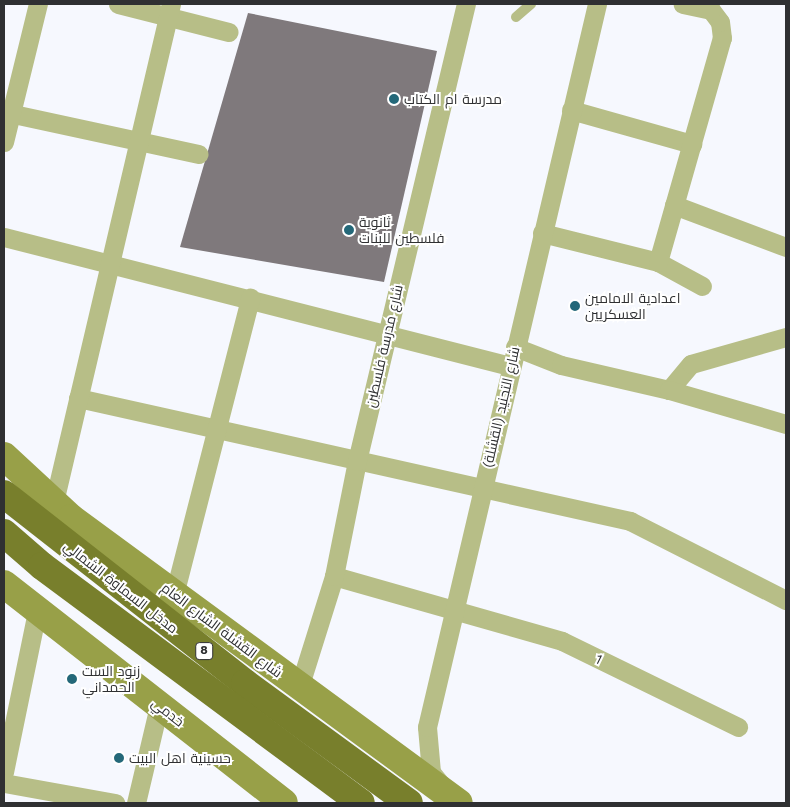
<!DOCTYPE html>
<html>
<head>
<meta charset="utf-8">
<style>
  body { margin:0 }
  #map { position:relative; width:790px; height:807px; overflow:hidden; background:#f6f8fe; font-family:"Work Sans",Cairo,sans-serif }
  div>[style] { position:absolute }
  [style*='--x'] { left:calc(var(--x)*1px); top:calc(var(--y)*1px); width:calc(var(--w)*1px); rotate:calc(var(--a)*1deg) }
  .building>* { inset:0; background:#7f797c }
  .service>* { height:10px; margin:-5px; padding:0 5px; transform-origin:5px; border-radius:5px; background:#b7be87 }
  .minor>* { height:19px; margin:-9.5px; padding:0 9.5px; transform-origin:9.5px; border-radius:9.5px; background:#b7be87 }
  .secondary>* { height:28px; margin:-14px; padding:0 14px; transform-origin:14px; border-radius:14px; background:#98a048 }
  .trunk>* { height:28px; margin:-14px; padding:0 14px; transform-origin:14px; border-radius:14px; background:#787f2c }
  .dots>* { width:14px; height:14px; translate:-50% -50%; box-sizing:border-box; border:2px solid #fff; border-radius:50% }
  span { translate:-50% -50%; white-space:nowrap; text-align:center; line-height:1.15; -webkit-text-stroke:4px #fff; paint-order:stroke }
  .shield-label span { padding:1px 4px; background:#fff; border:1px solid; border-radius:4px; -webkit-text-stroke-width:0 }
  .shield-label { font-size:12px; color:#2f3032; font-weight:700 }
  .poi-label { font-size:14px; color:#2f3032 }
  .left { translate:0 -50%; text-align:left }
  .street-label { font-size:14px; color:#2f3032 }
  .frame { position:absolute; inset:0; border:5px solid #2f3032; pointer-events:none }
</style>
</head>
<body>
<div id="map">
  <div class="building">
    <div style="clip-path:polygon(248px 13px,437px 51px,384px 282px,180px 247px)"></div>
  </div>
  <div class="service">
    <div style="--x:516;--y:17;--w:20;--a:-41"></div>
  </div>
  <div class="minor">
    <div style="--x:118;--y:4;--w:114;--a:14.2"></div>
    <div style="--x:571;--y:110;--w:126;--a:15.7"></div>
    <div style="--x:4;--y:112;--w:199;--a:12.2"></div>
    <div style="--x:4;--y:142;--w:142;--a:-76.2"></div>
    <div style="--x:674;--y:205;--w:120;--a:20.6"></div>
    <div style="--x:542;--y:233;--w:120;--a:14"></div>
    <div style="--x:658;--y:262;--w:50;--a:28.6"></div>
    <div style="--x:4;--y:237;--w:522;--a:14.3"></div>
    <div style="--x:658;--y:262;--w:233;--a:-74.1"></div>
    <div style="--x:722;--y:38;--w:16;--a:-97"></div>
    <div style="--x:720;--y:22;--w:15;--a:-127"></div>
    <div style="--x:711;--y:10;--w:29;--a:-168"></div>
    <div style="--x:515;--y:347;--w:49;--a:21.4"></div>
    <div style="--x:561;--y:365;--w:111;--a:13"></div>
    <div style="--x:669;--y:390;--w:34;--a:-50"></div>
    <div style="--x:691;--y:364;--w:99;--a:-15.9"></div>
    <div style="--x:669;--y:390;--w:122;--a:16.2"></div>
    <div style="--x:78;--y:398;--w:566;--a:12.56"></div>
    <div style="--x:630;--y:521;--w:175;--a:26.9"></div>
    <div style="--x:54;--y:502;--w:512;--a:-76.78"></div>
    <div style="--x:334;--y:576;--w:237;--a:15.9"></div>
    <div style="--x:562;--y:641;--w:196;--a:26"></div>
    <div style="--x:174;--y:595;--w:307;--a:-75.6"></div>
    <div style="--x:299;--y:688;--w:117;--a:-72.6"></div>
    <div style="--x:334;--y:576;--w:117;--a:-78.7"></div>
    <div style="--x:357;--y:461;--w:470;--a:-76.6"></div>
    <div style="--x:4;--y:772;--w:164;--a:-78.4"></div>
    <div style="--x:4;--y:783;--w:113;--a:10.2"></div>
    <div style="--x:443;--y:787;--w:19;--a:-129"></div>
    <div style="--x:431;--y:772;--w:45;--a:-95.1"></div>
    <div style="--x:427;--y:727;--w:743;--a:-76.77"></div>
    <div style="--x:136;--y:803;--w:100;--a:-76.7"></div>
  </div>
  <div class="secondary">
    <div style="--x:4;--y:456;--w:91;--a:42.8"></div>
    <div style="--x:71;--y:518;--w:481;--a:36.3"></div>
    <div style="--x:4;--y:584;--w:355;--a:38"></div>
  </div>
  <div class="trunk">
    <div style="--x:4;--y:494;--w:306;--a:38.1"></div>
    <div style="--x:245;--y:683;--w:203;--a:36.2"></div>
    <div style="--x:4;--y:533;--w:50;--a:41"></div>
    <div style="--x:42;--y:566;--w:397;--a:36.6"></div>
  </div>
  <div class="dots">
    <div style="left:394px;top:99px;background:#246879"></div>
    <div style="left:349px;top:230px;background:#246879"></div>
    <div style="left:575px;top:306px;background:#246879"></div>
    <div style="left:72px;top:679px;background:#246879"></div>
    <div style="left:119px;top:758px;background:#246879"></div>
  </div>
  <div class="shield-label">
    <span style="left:204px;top:651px">8</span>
  </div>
  <div class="poi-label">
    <span class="left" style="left:404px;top:99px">مدرسة ام الكتاب</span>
    <span class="left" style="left:359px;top:230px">ثانوية<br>فلسطين للبنات</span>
    <span class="left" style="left:585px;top:306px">اعدادية الامامين<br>العسكريين</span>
    <span class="left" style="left:82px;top:679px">زنود الست<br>الحمداني</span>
    <span class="left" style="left:129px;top:758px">حسينية اهل البيت</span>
  </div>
  <div class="street-label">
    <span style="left:384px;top:346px;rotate:-77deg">شارع مدرسة فلسطين</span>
    <span style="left:501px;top:407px;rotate:-77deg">شارع التجنيد (القشلة)</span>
    <span style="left:121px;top:587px;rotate:38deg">مدخل السماوة الشمالي</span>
    <span style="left:222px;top:630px;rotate:37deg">شارع القشلة الشارع العام</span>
    <span style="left:599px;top:659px;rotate:26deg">1</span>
    <span style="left:168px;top:712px;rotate:38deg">خدمي</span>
  </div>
  <div class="frame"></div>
</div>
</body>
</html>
